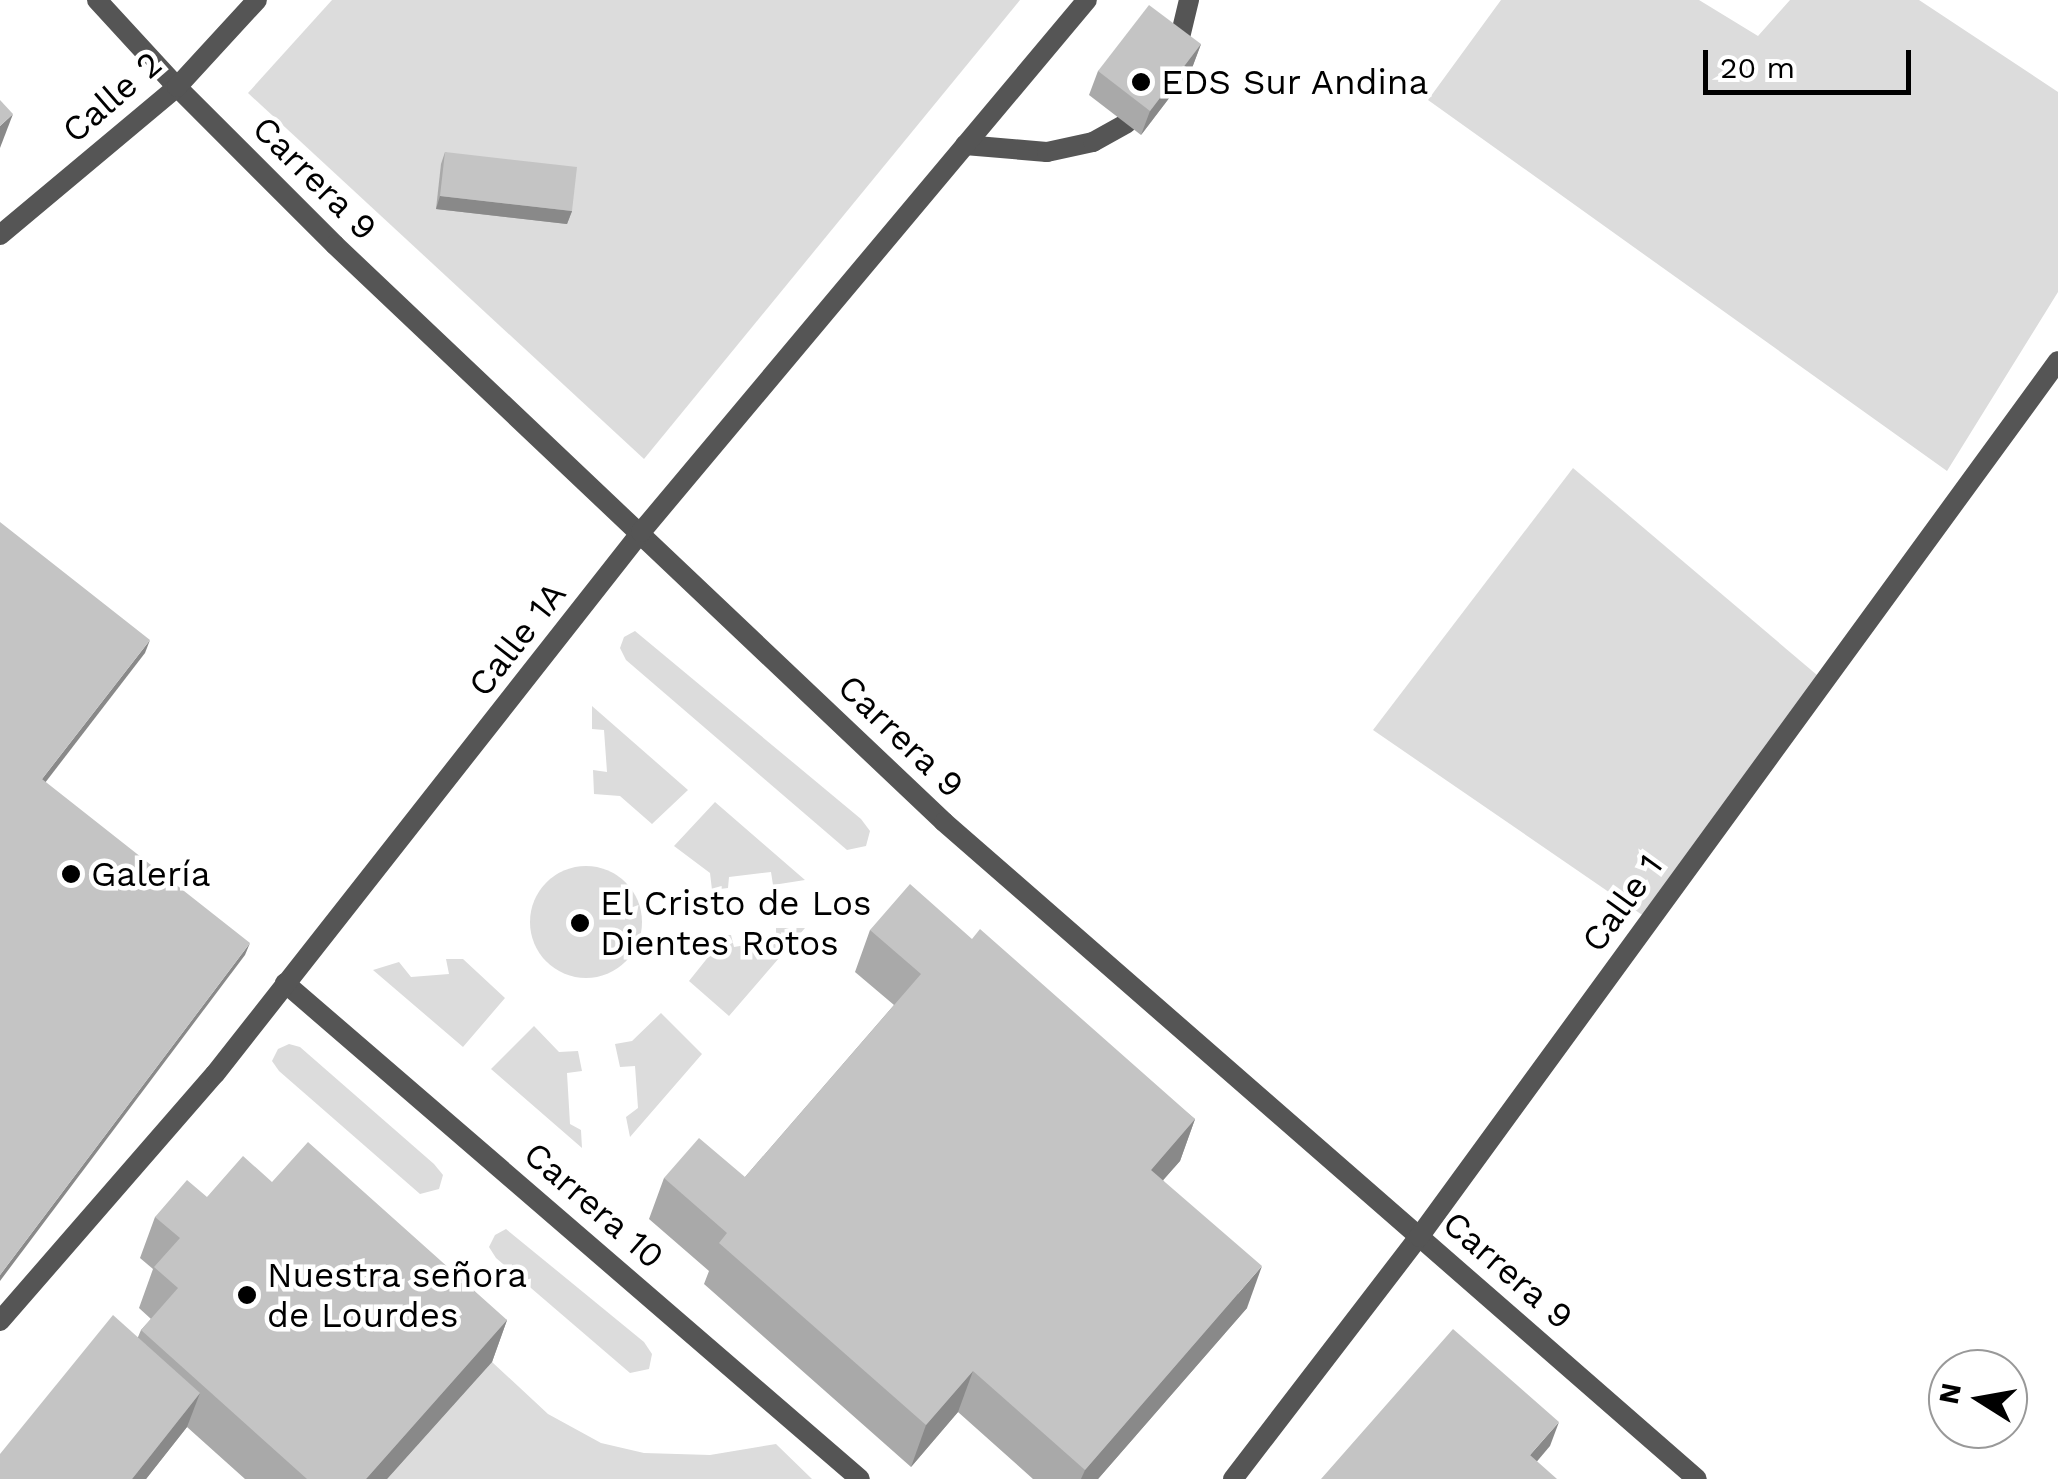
<!DOCTYPE html>
<html>
<head>
<meta charset="utf-8">
<style>
  body { margin:0 }
  #map { position:relative; width:2058px; height:1479px; overflow:hidden; background:#fff; font-family:"Work Sans",sans-serif }
  div>[style] { position:absolute }
  [style*='--x'] { left:calc(var(--x)*1px); top:calc(var(--y)*1px); width:calc(var(--w)*1px); rotate:calc(var(--a)*1deg) }
  .green>* { inset:0; background:#dcdcdc }
  .round { border-radius:50% }
  .lane>* { height:20px; margin:-10px; padding:0 10px; transform-origin:10px; border-radius:10px; background:#555 }
  .street>* { height:20px; margin:-10px; padding:0 10px; transform-origin:10px; border-radius:10px; background:#555 }
  .wall>* { inset:0; background:#a9a9a9 }
  .shaded-wall>* { inset:0; background:#898989 }
  .building>* { inset:0; background:#c4c4c4 }
  .dots>* { width:28px; height:28px; translate:-50% -50%; box-sizing:border-box; border:5px solid #fff; border-radius:50% }
  span { translate:-50% -50%; white-space:nowrap; text-align:center; line-height:1.15; -webkit-text-stroke:9px #fff; paint-order:stroke }
  .poi-label { font-size:35px; color:#000 }
  .left { translate:0 -50%; text-align:left }
  .street-label { font-size:35px; color:#000 }
  .north { position:absolute; left:1928px; top:1349px; width:100px; height:100px; box-sizing:border-box; background:#fff; border:2px solid #999; border-radius:50%; rotate:281deg; font-size:28px; font-weight:700; line-height:40px; text-align:center; color:#000 }
  .north::after { content:''; display:block; margin:auto; width:35px; height:45px; background:#000; clip-path:polygon(50% 0,100% 100%,50% 72%,0 100%) }
  .scale { position:absolute; left:1703px; top:50px; width:208px; height:45px; box-sizing:border-box; border:5px solid #000; border-top:0; padding-left:12px; font-size:30px; line-height:35px; white-space:nowrap; color:#000; -webkit-text-stroke:8px #fff; paint-order:stroke }
</style>
</head>
<body>
<div id="map">
  <div class="green">
    <div style="clip-path:polygon(332px 0,1020px 0,644px 459px,248px 93px)"></div>
    <div style="clip-path:polygon(1501px 0,1699px 0,1758px 36px,1790px 0,1919px 0,2058px 92px,2058px 292px,1947px 471px,1428px 100px)"></div>
    <div style="clip-path:polygon(1573px 468px,1817px 675px,1651px 921px,1373px 730px)"></div>
    <div style="clip-path:polygon(635px 631px,861px 819px,870px 831px,866px 846px,847px 850px,626px 660px,620px 648px,624px 637px)"></div>
    <div style="clip-path:polygon(592px 706px,688px 790px,652px 824px,620px 796px,594px 794px,593px 770px,607px 772px,604px 730px,592px 729px)"></div>
    <div style="clip-path:polygon(715px 802px,805px 880px,773px 885px,771px 872px,729px 877px,728px 888px,712px 890px,710px 873px,674px 846px)"></div>
    <div class="round" style="left:530px;top:866px;width:112px;height:112px"></div>
    <div style="clip-path:polygon(776px 928px,805px 928px,729px 1016px,689px 981px,717px 946px,715px 935px,731px 935px,734px 947px,776px 940px)"></div>
    <div style="clip-path:polygon(446px 959px,463px 959px,505px 998px,463px 1047px,373px 970px,399px 962px,411px 977px,449px 974px)"></div>
    <div style="clip-path:polygon(661px 1013px,702px 1054px,630px 1137px,626px 1117px,638px 1108px,635px 1066px,620px 1067px,615px 1044px,632px 1041px)"></div>
    <div style="clip-path:polygon(534px 1026px,559px 1052px,578px 1051px,582px 1071px,567px 1073px,570px 1124px,581px 1130px,582px 1148px,491px 1069px)"></div>
    <div style="clip-path:polygon(289px 1044px,300px 1047px,434px 1164px,443px 1175px,439px 1189px,420px 1194px,279px 1071px,272px 1061px,278px 1049px)"></div>
    <div style="clip-path:polygon(506px 1229px,644px 1342px,652px 1354px,649px 1369px,630px 1373px,496px 1258px,489px 1247px,495px 1235px)"></div>
    <div style="clip-path:polygon(492px 1362px,548px 1414px,601px 1443px,644px 1453px,710px 1455px,776px 1444px,812px 1479px,387px 1479px)"></div>
  </div>
  <div class="lane">
    <div style="--x:1176;--y:54;--w:56;--a:-76.5"></div>
    <div style="--x:965;--y:145;--w:82;--a:4.9"></div>
    <div style="--x:1047;--y:152;--w:47;--a:-12.3"></div>
    <div style="--x:1093;--y:142;--w:38;--a:-29"></div>
  </div>
  <div class="street">
    <div style="--x:97;--y:0;--w:118;--a:47.4"></div>
    <div style="--x:177;--y:87;--w:223;--a:45"></div>
    <div style="--x:335;--y:245;--w:839;--a:43.45"></div>
    <div style="--x:944;--y:822;--w:999;--a:41.11"></div>
    <div style="--x:0;--y:235;--w:231;--a:-39.9"></div>
    <div style="--x:177;--y:87;--w:118;--a:-47.4"></div>
    <div style="--x:285;--y:983;--w:759;--a:40.78"></div>
    <div style="--x:0;--y:1321;--w:327;--a:-49"></div>
    <div style="--x:215;--y:1074;--w:689;--a:-51.83"></div>
    <div style="--x:641;--y:532;--w:694;--a:-50.03"></div>
    <div style="--x:1233;--y:1479;--w:305;--a:-52.5"></div>
    <div style="--x:1419;--y:1237;--w:1084;--a:-53.89"></div>
  </div>
  <div class="wall">
    <div style="clip-path:polygon(1201px 44px,1192px 68px,1141px 135px,1089px 95px,1098px 71px)"></div>
    <div style="clip-path:polygon(445px 152px,572px 211px,567px 224px,436px 209px,441px 164px)"></div>
    <div style="clip-path:polygon(870px 930px,972px 939px,1195px 1119px,1180px 1161px,1163px 1180px,1247px 1308px,1098px 1479px,1033px 1479px,958px 1412px,911px 1467px,704px 1284px,709px 1271px,649px 1219px,664px 1178px,745px 1177px,894px 1005px,855px 972px)"></div>
    <div style="clip-path:polygon(272px 1182px,507px 1320px,492px 1362px,387px 1479px,245px 1479px,187px 1427px,146px 1479px,0 1479px,138px 1337px,141px 1330px,151px 1319px,139px 1308px,153px 1269px,140px 1258px,155px 1217px,207px 1197px)"></div>
  </div>
  <div class="shaded-wall">
    <div style="clip-path:polygon(1201px 44px,1192px 68px,1141px 135px,1150px 111px)"></div>
    <div style="clip-path:polygon(13px 114px,0 148px,0 126px)"></div>
    <div style="clip-path:polygon(440px 196px,572px 211px,567px 224px,436px 209px)"></div>
    <div style="clip-path:polygon(150px 640px,145px 653px,38px 792px,42px 779px)"></div>
    <div style="clip-path:polygon(250px 943px,245px 955px,0 1281px,0 1275px)"></div>
    <div style="clip-path:polygon(1195px 1119px,1180px 1161px,1136px 1211px,1151px 1170px)"></div>
    <div style="clip-path:polygon(1262px 1266px,1247px 1308px,1098px 1479px,1081px 1479px,1085px 1470px)"></div>
    <div style="clip-path:polygon(507px 1320px,492px 1362px,387px 1479px,366px 1479px)"></div>
    <div style="clip-path:polygon(973px 1371px,958px 1412px,911px 1467px,926px 1425px)"></div>
    <div style="clip-path:polygon(200px 1393px,187px 1427px,146px 1479px,132px 1479px)"></div>
    <div style="clip-path:polygon(1559px 1422px,1550px 1446px,1522px 1479px,1530px 1455px)"></div>
  </div>
  <div class="building">
    <div style="clip-path:polygon(1149px 5px,1201px 44px,1150px 111px,1098px 71px)"></div>
    <div style="clip-path:polygon(0 100px,13px 114px,0 126px)"></div>
    <div style="clip-path:polygon(445px 152px,577px 167px,572px 211px,440px 196px)"></div>
    <div style="clip-path:polygon(0 522px,150px 640px,42px 779px,250px 943px,0 1275px)"></div>
    <div style="clip-path:polygon(910px 884px,972px 939px,980px 929px,1195px 1119px,1151px 1170px,1262px 1266px,1085px 1470px,973px 1371px,926px 1425px,719px 1243px,727px 1233px,664px 1178px,699px 1138px,745px 1177px,921px 974px,870px 930px)"></div>
    <div style="clip-path:polygon(308px 1142px,507px 1320px,366px 1479px,307px 1479px,141px 1330px,178px 1288px,154px 1267px,180px 1238px,155px 1217px,187px 1180px,207px 1197px,243px 1156px,272px 1182px)"></div>
    <div style="clip-path:polygon(113px 1315px,200px 1393px,132px 1479px,0 1479px,0 1454px)"></div>
    <div style="clip-path:polygon(1453px 1329px,1559px 1422px,1530px 1455px,1557px 1479px,1321px 1479px)"></div>
  </div>
  <div class="dots">
    <div style="left:1141px;top:82px;background:#000"></div>
    <div style="left:71px;top:874px;background:#000"></div>
    <div style="left:580px;top:923px;background:#000"></div>
    <div style="left:247px;top:1295px;background:#000"></div>
  </div>
  <div class="poi-label">
    <span class="left" style="left:1161px;top:82px">EDS Sur Andina</span>
    <span class="left" style="left:91px;top:874px">Galería</span>
    <span class="left" style="left:600px;top:923px">El Cristo de Los<br>Dientes Rotos</span>
    <span class="left" style="left:267px;top:1295px">Nuestra señora<br>de Lourdes</span>
  </div>
  <div class="street-label">
    <span style="left:112px;top:97px;rotate:-41deg">Calle 2</span>
    <span style="left:315px;top:178px;rotate:45deg">Carrera 9</span>
    <span style="left:517px;top:639px;rotate:-52deg">Calle 1A</span>
    <span style="left:901px;top:736px;rotate:44deg">Carrera 9</span>
    <span style="left:1622px;top:903px;rotate:-54deg">Calle 1</span>
    <span style="left:594px;top:1205px;rotate:41deg">Carrera 10</span>
    <span style="left:1508px;top:1270px;rotate:41deg">Carrera 9</span>
  </div>
  <div class="north">N</div>
  <div class="scale">20 m</div>
</div>
</body>
</html>
